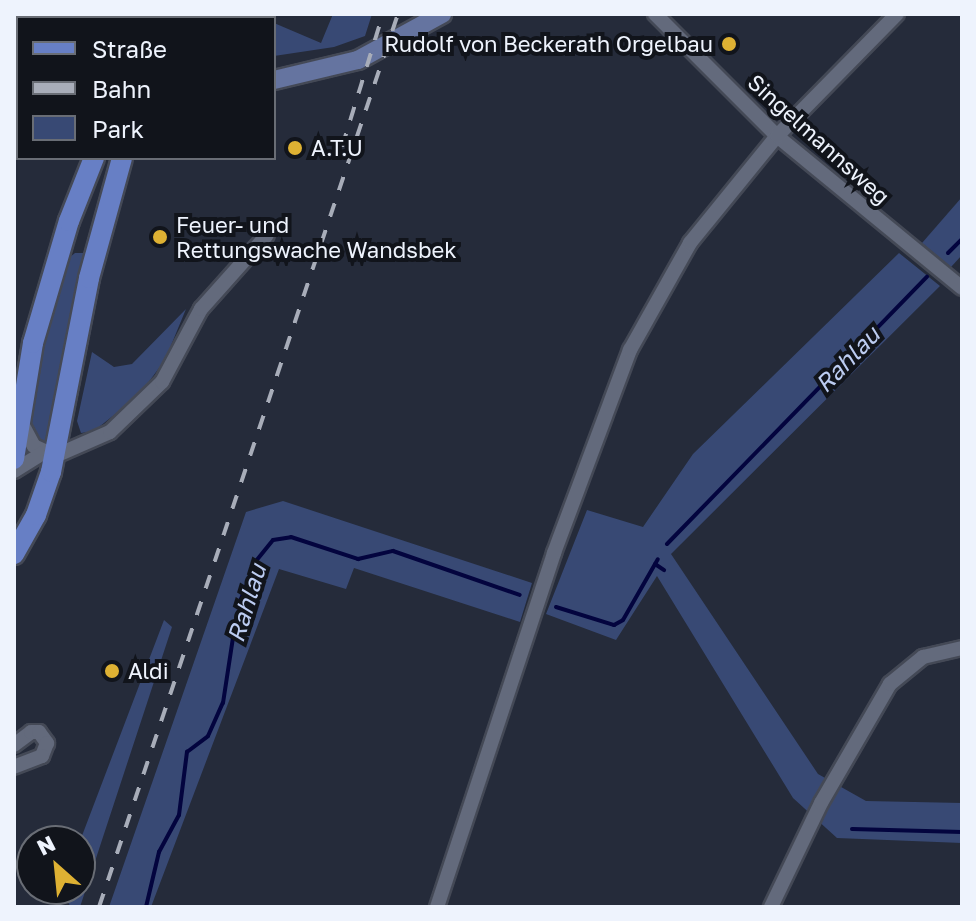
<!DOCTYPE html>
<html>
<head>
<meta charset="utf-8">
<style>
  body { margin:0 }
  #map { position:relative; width:976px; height:921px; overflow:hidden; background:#252b3a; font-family:"Golos Text",sans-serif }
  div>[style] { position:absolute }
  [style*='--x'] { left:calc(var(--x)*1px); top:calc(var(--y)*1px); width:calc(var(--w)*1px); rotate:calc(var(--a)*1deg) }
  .green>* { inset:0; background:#384974 }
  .stream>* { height:4px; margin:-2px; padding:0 2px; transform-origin:2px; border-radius:2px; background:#03043e }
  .roads { filter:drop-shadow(2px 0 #444956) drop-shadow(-2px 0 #444956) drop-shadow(0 2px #444956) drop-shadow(0 -2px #444956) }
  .minor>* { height:14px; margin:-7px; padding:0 7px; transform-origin:7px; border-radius:7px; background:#636a7c }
  .secondary>* { height:18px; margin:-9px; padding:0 9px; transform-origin:9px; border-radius:9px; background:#6574a0 }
  .primary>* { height:20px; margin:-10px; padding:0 10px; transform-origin:10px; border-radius:10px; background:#677fc5 }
  .rail>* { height:4px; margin-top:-2px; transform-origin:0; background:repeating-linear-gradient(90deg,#a8adb9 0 14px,transparent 0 28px) }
  .dots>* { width:22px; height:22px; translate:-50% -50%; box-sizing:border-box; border:4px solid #11141b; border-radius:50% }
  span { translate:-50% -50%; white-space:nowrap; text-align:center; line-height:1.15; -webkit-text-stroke:8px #11141b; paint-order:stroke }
  .poi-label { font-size:22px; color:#eef3fd }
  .right { translate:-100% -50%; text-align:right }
  .left { translate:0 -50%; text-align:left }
  .street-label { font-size:22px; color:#eef3fd }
  .water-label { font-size:24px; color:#bcccf1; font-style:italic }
  .frame { position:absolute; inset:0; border:16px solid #eef3fd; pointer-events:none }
  .legend { position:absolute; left:16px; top:16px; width:260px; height:144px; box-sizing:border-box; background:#11141b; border:2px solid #696d75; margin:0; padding:10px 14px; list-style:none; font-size:24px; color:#eef3fd }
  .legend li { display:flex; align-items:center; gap:16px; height:40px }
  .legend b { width:40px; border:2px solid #696d75 }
  .north { position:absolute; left:16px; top:825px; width:80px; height:80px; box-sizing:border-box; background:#11141b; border:2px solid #696d75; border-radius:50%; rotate:333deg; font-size:22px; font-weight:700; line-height:32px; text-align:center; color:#eef3fd }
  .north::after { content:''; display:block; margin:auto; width:28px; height:36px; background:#deb133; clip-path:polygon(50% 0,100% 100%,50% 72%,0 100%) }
</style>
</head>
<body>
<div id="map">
  <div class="green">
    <div style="clip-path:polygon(333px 14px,372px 14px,365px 36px,334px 47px,274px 56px,274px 23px,321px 43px)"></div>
    <div style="clip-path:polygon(962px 197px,962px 255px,951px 267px,922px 243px)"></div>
    <div style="clip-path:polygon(75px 253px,87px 253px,52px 444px,44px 445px,30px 429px,38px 357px,61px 264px)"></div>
    <div style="clip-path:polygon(899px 253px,940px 286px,671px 554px,818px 774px,866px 801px,962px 803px,962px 843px,837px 838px,793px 798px,657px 576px,616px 640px,546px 614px,587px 510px,643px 527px,693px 454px)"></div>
    <div style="clip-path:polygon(186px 309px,165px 360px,139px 395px,94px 431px,81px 433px,77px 421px,92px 352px,114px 367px,132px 364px)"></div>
    <div style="clip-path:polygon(283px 501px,532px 583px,520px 622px,354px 568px,346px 589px,279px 569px,151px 907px,109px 907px,246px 512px)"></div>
    <div style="clip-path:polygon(164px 620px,172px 627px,80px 907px,71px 907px,61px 892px,80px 889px,80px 841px)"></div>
  </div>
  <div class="stream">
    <div style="--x:948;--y:253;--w:20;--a:-45"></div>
    <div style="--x:667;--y:544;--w:373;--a:-45.8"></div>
    <div style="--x:655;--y:564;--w:11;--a:34"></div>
    <div style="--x:556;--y:607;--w:61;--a:17.2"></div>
    <div style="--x:614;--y:625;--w:10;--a:-29"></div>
    <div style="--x:623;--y:620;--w:70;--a:-60.2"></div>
    <div style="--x:852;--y:829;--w:110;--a:1.6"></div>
    <div style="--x:146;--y:907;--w:57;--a:-76.7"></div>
    <div style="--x:159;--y:852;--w:42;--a:-61.6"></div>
    <div style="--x:179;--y:815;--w:64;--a:-82.8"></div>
    <div style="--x:187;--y:752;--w:26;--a:-37"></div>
    <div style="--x:208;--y:736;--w:36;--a:-66"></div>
    <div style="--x:223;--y:703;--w:66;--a:-81.3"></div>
    <div style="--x:233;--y:638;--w:16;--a:-45"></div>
    <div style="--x:244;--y:627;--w:28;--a:-96"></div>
    <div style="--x:241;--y:599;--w:41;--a:-68.5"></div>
    <div style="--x:256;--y:561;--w:27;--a:-51"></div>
    <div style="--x:273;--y:540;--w:18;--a:-9"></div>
    <div style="--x:291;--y:537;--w:71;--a:18.2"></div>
    <div style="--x:358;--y:559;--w:36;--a:-13"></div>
    <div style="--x:393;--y:551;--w:134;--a:19.1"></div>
  </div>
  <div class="roads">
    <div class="minor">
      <div style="--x:655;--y:14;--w:173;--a:45"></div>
      <div style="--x:777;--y:136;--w:239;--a:39.4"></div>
      <div style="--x:21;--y:422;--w:27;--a:62"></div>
      <div style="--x:34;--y:446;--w:23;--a:25"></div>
      <div style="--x:55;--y:456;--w:60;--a:-23.6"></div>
      <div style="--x:110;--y:432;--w:72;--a:-43.9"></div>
      <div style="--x:162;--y:382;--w:83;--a:-61.9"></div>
      <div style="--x:201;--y:309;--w:99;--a:-48.3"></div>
      <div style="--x:14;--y:471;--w:34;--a:-32"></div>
      <div style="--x:14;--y:745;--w:21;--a:-37"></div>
      <div style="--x:31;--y:732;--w:8;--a:0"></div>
      <div style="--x:39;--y:732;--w:14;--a:54"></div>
      <div style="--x:47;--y:743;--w:14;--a:111"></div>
      <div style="--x:42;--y:756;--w:30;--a:159"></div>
      <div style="--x:437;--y:907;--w:373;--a:-71.7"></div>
      <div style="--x:554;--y:553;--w:217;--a:-69.5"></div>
      <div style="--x:630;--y:350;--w:123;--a:-60.7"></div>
      <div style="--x:690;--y:243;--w:138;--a:-50.9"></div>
      <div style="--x:777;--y:136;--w:171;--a:-45.5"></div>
      <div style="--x:771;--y:907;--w:115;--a:-64.3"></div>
      <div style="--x:821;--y:803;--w:138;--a:-59.9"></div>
      <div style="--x:890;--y:684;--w:43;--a:-39.3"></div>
      <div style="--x:923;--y:657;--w:40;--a:-13"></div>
    </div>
    <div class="secondary">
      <div style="--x:274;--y:80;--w:86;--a:-13.4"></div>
      <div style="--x:358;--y:60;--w:96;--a:-28.7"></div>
    </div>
    <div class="primary">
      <div style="--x:161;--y:18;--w:4;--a:-63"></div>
      <div style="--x:182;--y:18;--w:5;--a:-53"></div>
      <div style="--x:14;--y:459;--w:118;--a:-80.7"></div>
      <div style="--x:33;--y:343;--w:127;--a:-73.6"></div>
      <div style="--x:69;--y:221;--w:68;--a:-68.4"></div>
      <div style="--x:14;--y:554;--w:45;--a:-60.6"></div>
      <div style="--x:36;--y:515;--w:46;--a:-70.8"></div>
      <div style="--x:51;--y:472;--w:198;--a:-78.9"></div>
      <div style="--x:89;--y:278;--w:124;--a:-74.6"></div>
    </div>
  </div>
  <div class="rail">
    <div style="--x:342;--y:147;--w:139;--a:-72.9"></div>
    <div style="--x:99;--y:907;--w:942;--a:-71.49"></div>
  </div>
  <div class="dots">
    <div style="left:729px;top:44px;background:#deb133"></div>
    <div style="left:295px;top:148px;background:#deb133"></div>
    <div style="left:160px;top:237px;background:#deb133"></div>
    <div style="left:112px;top:671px;background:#deb133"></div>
  </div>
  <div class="poi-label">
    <span class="right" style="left:713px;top:44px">Rudolf von Beckerath Orgelbau</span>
    <span class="left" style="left:311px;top:148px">A.T.U</span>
    <span class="left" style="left:176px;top:237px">Feuer- und<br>Rettungswache Wandsbek</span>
    <span class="left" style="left:128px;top:671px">Aldi</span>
  </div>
  <div class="street-label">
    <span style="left:819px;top:139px;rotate:42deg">Singelmannsweg</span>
  </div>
  <div class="water-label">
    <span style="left:847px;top:359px;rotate:-46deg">Rahlau</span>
    <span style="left:246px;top:603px;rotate:-73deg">Rahlau</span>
  </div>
  <div class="frame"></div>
  <ul class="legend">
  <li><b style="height:10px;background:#677fc5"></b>Straße</li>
  <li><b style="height:10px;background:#a8adb9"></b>Bahn</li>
  <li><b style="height:22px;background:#384974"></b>Park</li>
  </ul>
  <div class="north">N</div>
</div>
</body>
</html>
